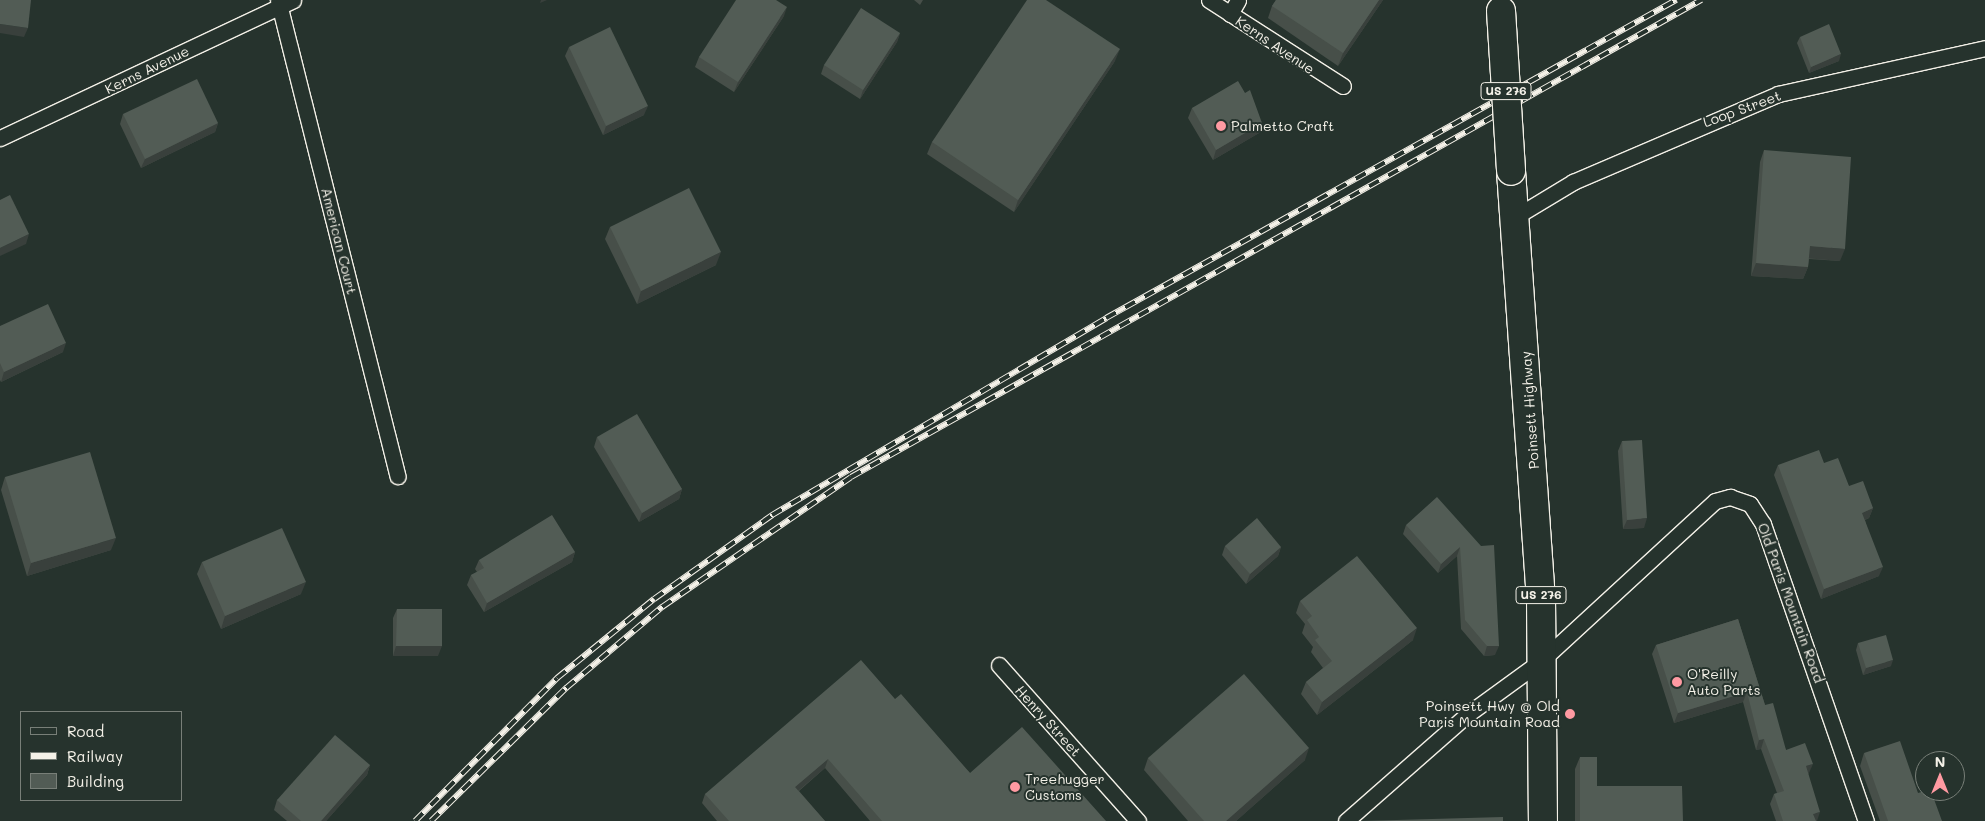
<!DOCTYPE html>
<html>
<head>
<meta charset="utf-8">
<style>
  body { margin:0 }
  #map { position:relative; width:1985px; height:821px; overflow:hidden; background:#26332d; font-family:Mali,sans-serif }
  div>[style] { position:absolute }
  [style*='--x'] { left:calc(var(--x)*1px); top:calc(var(--y)*1px); width:calc(var(--w)*1px); rotate:calc(var(--a)*1deg) }
  .roads { filter:drop-shadow(1px 0 #f4f1e8) drop-shadow(-1px 0 #f4f1e8) drop-shadow(0 1px #f4f1e8) drop-shadow(0 -1px #f4f1e8) }
  .street>* { height:15px; margin:-7.5px; padding:0 7.5px; transform-origin:7.5px; border-radius:7.5px; background:#26332d }
  .highway>* { height:28px; margin:-14px; padding:0 14px; transform-origin:14px; border-radius:14px; background:#26332d }
  .rail>* { height:5.5px; margin-top:-2.75px; transform-origin:0; background:repeating-linear-gradient(90deg,#26332d 0 11px,#f4f1e8 0 22px); box-sizing:border-box; border-block:1px solid #f4f1e8 }
  .bridges { filter:drop-shadow(1px 0 #f4f1e8) drop-shadow(-1px 0 #f4f1e8) drop-shadow(0 1px #f4f1e8) drop-shadow(0 -1px #f4f1e8) }
  .highway-bridge>* { height:28px; margin:-14px; padding:0 14px; transform-origin:14px; border-radius:14px; background:#26332d }
  .wall>* { inset:0; background:#474f49 }
  .shaded-wall>* { inset:0; background:#39403c }
  .building>* { inset:0; background:#525c55 }
  .dots>* { width:14px; height:14px; translate:-50% -50%; box-sizing:border-box; border:2px solid #26332d; border-radius:50% }
  span { translate:-50% -50%; white-space:nowrap; text-align:center; line-height:1.15; -webkit-text-stroke:4px #26332d; paint-order:stroke }
  .shield-label span { padding:1px 4px; background:#26332d; border:1px solid; border-radius:4px; -webkit-text-stroke-width:0 }
  .shield-label { font-size:12px; color:#f4f1e8; font-weight:700 }
  .street-label { font-size:14px; color:#f4f1e8 }
  .poi-label { font-size:14px; color:#f4f1e8 }
  .left { translate:0 -50%; text-align:left }
  .right { translate:-100% -50%; text-align:right }
  .legend { position:absolute; left:20px; top:711px; width:162px; height:90px; box-sizing:border-box; background:#26332d; border:1px solid #787f78; margin:0; padding:6px 9px; list-style:none; font-size:15px; color:#f4f1e8 }
  .legend li { display:flex; align-items:center; gap:10px; height:25px }
  .legend b { width:25px; border:1px solid #787f78 }
  .north { position:absolute; left:1915px; top:751px; width:50px; height:50px; box-sizing:border-box; background:#26332d; border:1px solid #787f78; border-radius:50%; rotate:0deg; font-size:14px; font-weight:700; line-height:20px; text-align:center; color:#f4f1e8 }
  .north::after { content:''; display:block; margin:auto; width:18px; height:22px; background:#ff9aa2; clip-path:polygon(50% 0,100% 100%,50% 72%,0 100%) }
</style>
</head>
<body>
<div id="map">
  <div class="roads">
    <div class="street">
      <div style="--x:278;--y:0;--w:491;--a:75.9"></div>
      <div style="--x:1209;--y:0;--w:159;--a:32.7"></div>
      <div style="--x:1230;--y:14;--w:16;--a:-60"></div>
      <div style="--x:0;--y:138;--w:324;--a:-25.2"></div>
      <div style="--x:1515;--y:217;--w:68;--a:-31.1"></div>
      <div style="--x:1573;--y:182;--w:223;--a:-23.2"></div>
      <div style="--x:1778;--y:94;--w:212;--a:-12.5"></div>
      <div style="--x:999;--y:665;--w:209;--a:48.3"></div>
      <div style="--x:1346;--y:821;--w:162;--a:-41.3"></div>
      <div style="--x:1468;--y:714;--w:90;--a:-36"></div>
      <div style="--x:1541;--y:661;--w:236;--a:-42.6"></div>
      <div style="--x:1715;--y:501;--w:16;--a:-15"></div>
      <div style="--x:1730;--y:497;--w:21;--a:19"></div>
      <div style="--x:1750;--y:504;--w:24;--a:57"></div>
      <div style="--x:1763;--y:524;--w:314;--a:70.9"></div>
    </div>
    <div class="highway">
      <div style="--x:1511;--y:171;--w:428;--a:86"></div>
      <div style="--x:1541;--y:598;--w:223;--a:89.5"></div>
    </div>
  </div>
  <div class="rail">
    <div style="--x:415;--y:821;--w:202;--a:-45.2"></div>
    <div style="--x:557;--y:678;--w:125;--a:-39.2"></div>
    <div style="--x:654;--y:599;--w:145;--a:-35.4"></div>
    <div style="--x:772;--y:515;--w:388;--a:-30.5"></div>
    <div style="--x:1106;--y:318;--w:653;--a:-29.16"></div>
    <div style="--x:431;--y:821;--w:190;--a:-44.6"></div>
    <div style="--x:566;--y:688;--w:126;--a:-40.2"></div>
    <div style="--x:662;--y:607;--w:229;--a:-34.5"></div>
    <div style="--x:851;--y:477;--w:975;--a:-29.3"></div>
  </div>
  <div class="bridges">
    <div class="highway-bridge">
      <div style="--x:1501;--y:11;--w:160;--a:86.4"></div>
    </div>
  </div>
  <div class="wall">
    <div style="clip-path:polygon(914px 0,923px 0,920px 5px)"></div>
    <div style="clip-path:polygon(1276px 0,1383px 0,1338px 66px,1268px 18px,1272px 6px)"></div>
    <div style="clip-path:polygon(784px 16px,734px 92px,695px 67px,699px 57px)"></div>
    <div style="clip-path:polygon(900px 33px,897px 42px,860px 99px,821px 74px,824px 65px)"></div>
    <div style="clip-path:polygon(1800px 37px,1839px 61px,1809px 73px,1797px 43px)"></div>
    <div style="clip-path:polygon(569px 47px,644px 115px,603px 135px,565px 56px)"></div>
    <div style="clip-path:polygon(1115px 61px,1014px 212px,927px 154px,932px 142px)"></div>
    <div style="clip-path:polygon(1245px 93px,1262px 123px,1259px 133px,1213px 160px,1188px 118px,1192px 108px)"></div>
    <div style="clip-path:polygon(123px 114px,218px 123px,215px 132px,141px 168px,120px 124px)"></div>
    <div style="clip-path:polygon(1764px 150px,1840px 261px,1809px 259px,1808px 267px,1803px 279px,1751px 276px,1760px 162px)"></div>
    <div style="clip-path:polygon(610px 227px,716px 265px,637px 304px,605px 239px)"></div>
    <div style="clip-path:polygon(0 326px,63px 352px,1px 382px,0 380px)"></div>
    <div style="clip-path:polygon(597px 437px,682px 489px,679px 499px,639px 522px,594px 447px)"></div>
    <div style="clip-path:polygon(1622px 441px,1644px 528px,1623px 529px,1618px 451px)"></div>
    <div style="clip-path:polygon(1824px 463px,1873px 508px,1869px 518px,1865px 520px,1879px 576px,1821px 599px,1774px 475px,1778px 465px)"></div>
    <div style="clip-path:polygon(5px 477px,111px 550px,27px 576px,1px 490px)"></div>
    <div style="clip-path:polygon(1406px 525px,1481px 546px,1495px 655px,1484px 656px,1461px 629px,1457px 556px,1438px 573px,1403px 534px)"></div>
    <div style="clip-path:polygon(1225px 546px,1281px 547px,1278px 556px,1246px 584px,1222px 555px)"></div>
    <div style="clip-path:polygon(575px 552px,572px 562px,484px 612px,467px 585px,471px 575px,477px 572px,475px 569px,479px 560px)"></div>
    <div style="clip-path:polygon(202px 562px,301px 594px,221px 629px,197px 574px)"></div>
    <div style="clip-path:polygon(1300px 601px,1413px 640px,1317px 715px,1301px 694px,1306px 682px,1323px 668px,1311px 652px,1313px 647px,1302px 633px,1305px 624px,1296px 613px)"></div>
    <div style="clip-path:polygon(397px 609px,438px 656px,393px 656px,393px 618px)"></div>
    <div style="clip-path:polygon(1738px 619px,1765px 705px,1786px 750px,1809px 773px,1808px 774px,1817px 821px,1776px 821px,1770px 804px,1774px 794px,1777px 793px,1761px 749px,1756px 750px,1743px 702px,1674px 723px,1652px 654px,1656px 645px)"></div>
    <div style="clip-path:polygon(1858px 643px,1891px 666px,1863px 675px,1856px 650px)"></div>
    <div style="clip-path:polygon(895px 699px,970px 773px,1106px 821px,870px 821px,825px 768px,799px 791px,825px 821px,717px 821px,702px 803px,705px 794px)"></div>
    <div style="clip-path:polygon(1864px 753px,1918px 793px,1942px 821px,1880px 821px,1860px 766px)"></div>
    <div style="clip-path:polygon(1580px 757px,1597px 786px,1683px 821px,1575px 821px,1575px 769px)"></div>
    <div style="clip-path:polygon(1148px 758px,1305px 760px,1236px 821px,1188px 821px,1144px 770px)"></div>
    <div style="clip-path:polygon(370px 765px,367px 775px,326px 821px,287px 821px,274px 810px,277px 800px)"></div>
  </div>
  <div class="shaded-wall">
    <div style="clip-path:polygon(541px 0,547px 0,540px 3px)"></div>
    <div style="clip-path:polygon(1379px 0,1383px 0,1338px 66px,1343px 53px)"></div>
    <div style="clip-path:polygon(787px 7px,784px 16px,734px 92px,738px 82px)"></div>
    <div style="clip-path:polygon(0 24px,28px 28px,24px 37px,0 33px)"></div>
    <div style="clip-path:polygon(900px 33px,897px 42px,860px 99px,863px 90px)"></div>
    <div style="clip-path:polygon(1120px 49px,1115px 61px,1014px 212px,1018px 200px)"></div>
    <div style="clip-path:polygon(1841px 54px,1839px 61px,1809px 73px,1811px 67px)"></div>
    <div style="clip-path:polygon(648px 106px,644px 115px,603px 135px,606px 126px)"></div>
    <div style="clip-path:polygon(218px 123px,215px 132px,141px 168px,145px 159px)"></div>
    <div style="clip-path:polygon(1262px 123px,1259px 133px,1213px 160px,1216px 150px)"></div>
    <div style="clip-path:polygon(29px 234px,26px 244px,0 256px,0 248px)"></div>
    <div style="clip-path:polygon(1810px 246px,1845px 249px,1840px 261px,1805px 258px)"></div>
    <div style="clip-path:polygon(721px 252px,716px 265px,637px 304px,641px 291px)"></div>
    <div style="clip-path:polygon(1756px 263px,1808px 267px,1803px 279px,1751px 276px)"></div>
    <div style="clip-path:polygon(66px 343px,63px 352px,1px 382px,4px 372px)"></div>
    <div style="clip-path:polygon(682px 489px,679px 499px,639px 522px,642px 513px)"></div>
    <div style="clip-path:polygon(1873px 508px,1869px 518px,1859px 522px,1862px 513px)"></div>
    <div style="clip-path:polygon(1647px 518px,1644px 528px,1623px 529px,1627px 520px)"></div>
    <div style="clip-path:polygon(116px 538px,111px 550px,27px 576px,31px 563px)"></div>
    <div style="clip-path:polygon(1281px 547px,1278px 556px,1246px 584px,1250px 574px)"></div>
    <div style="clip-path:polygon(1460px 547px,1457px 556px,1438px 573px,1441px 564px)"></div>
    <div style="clip-path:polygon(575px 552px,572px 562px,484px 612px,487px 603px)"></div>
    <div style="clip-path:polygon(1883px 567px,1879px 576px,1821px 599px,1824px 589px)"></div>
    <div style="clip-path:polygon(306px 582px,301px 594px,221px 629px,225px 616px)"></div>
    <div style="clip-path:polygon(1417px 628px,1413px 640px,1317px 715px,1322px 702px)"></div>
    <div style="clip-path:polygon(396px 646px,442px 646px,438px 656px,393px 656px)"></div>
    <div style="clip-path:polygon(1487px 646px,1499px 646px,1495px 655px,1484px 656px)"></div>
    <div style="clip-path:polygon(1893px 660px,1891px 666px,1863px 675px,1866px 668px)"></div>
    <div style="clip-path:polygon(1747px 692px,1743px 702px,1674px 723px,1678px 713px)"></div>
    <div style="clip-path:polygon(1764px 739px,1761px 749px,1756px 750px,1759px 740px)"></div>
    <div style="clip-path:polygon(1309px 748px,1305px 760px,1236px 821px,1226px 821px)"></div>
    <div style="clip-path:polygon(828px 759px,825px 768px,792px 796px,795px 787px)"></div>
    <div style="clip-path:polygon(1813px 764px,1809px 773px,1802px 776px,1806px 766px)"></div>
    <div style="clip-path:polygon(370px 765px,367px 775px,326px 821px,321px 821px)"></div>
    <div style="clip-path:polygon(1820px 812px,1817px 821px,1811px 821px,1813px 814px)"></div>
  </div>
  <div class="building">
    <div style="clip-path:polygon(0 0,31px 0,28px 28px,0 24px)"></div>
    <div style="clip-path:polygon(736px 0,776px 0,787px 7px,738px 82px,699px 57px)"></div>
    <div style="clip-path:polygon(1027px 0,1046px 0,1120px 49px,1018px 200px,932px 142px)"></div>
    <div style="clip-path:polygon(1276px 0,1379px 0,1343px 53px,1272px 6px)"></div>
    <div style="clip-path:polygon(861px 8px,900px 33px,863px 90px,824px 65px)"></div>
    <div style="clip-path:polygon(1829px 24px,1841px 54px,1811px 67px,1800px 37px)"></div>
    <div style="clip-path:polygon(610px 27px,648px 106px,606px 126px,569px 47px)"></div>
    <div style="clip-path:polygon(197px 79px,218px 123px,145px 159px,123px 114px)"></div>
    <div style="clip-path:polygon(1238px 81px,1245px 93px,1250px 90px,1262px 123px,1216px 150px,1192px 108px)"></div>
    <div style="clip-path:polygon(1764px 150px,1851px 157px,1845px 249px,1810px 246px,1808px 267px,1756px 263px)"></div>
    <div style="clip-path:polygon(689px 188px,721px 252px,641px 291px,610px 227px)"></div>
    <div style="clip-path:polygon(10px 195px,29px 234px,0 248px,0 200px)"></div>
    <div style="clip-path:polygon(48px 304px,66px 343px,4px 372px,0 363px,0 326px)"></div>
    <div style="clip-path:polygon(637px 414px,682px 489px,642px 513px,597px 437px)"></div>
    <div style="clip-path:polygon(1642px 440px,1647px 518px,1627px 520px,1622px 441px)"></div>
    <div style="clip-path:polygon(1819px 450px,1824px 463px,1838px 458px,1849px 486px,1863px 481px,1873px 508px,1862px 513px,1883px 567px,1824px 589px,1778px 465px)"></div>
    <div style="clip-path:polygon(90px 452px,116px 538px,31px 563px,5px 477px)"></div>
    <div style="clip-path:polygon(1437px 497px,1481px 546px,1494px 545px,1499px 646px,1487px 646px,1465px 620px,1460px 547px,1441px 564px,1406px 525px)"></div>
    <div style="clip-path:polygon(552px 515px,575px 552px,487px 603px,471px 575px,484px 568px,479px 560px)"></div>
    <div style="clip-path:polygon(1257px 518px,1281px 547px,1250px 574px,1225px 546px)"></div>
    <div style="clip-path:polygon(282px 528px,306px 582px,225px 616px,202px 562px)"></div>
    <div style="clip-path:polygon(1357px 556px,1417px 628px,1322px 702px,1306px 682px,1332px 661px,1315px 640px,1319px 637px,1307px 620px,1312px 616px,1300px 601px)"></div>
    <div style="clip-path:polygon(397px 609px,442px 609px,442px 646px,396px 646px)"></div>
    <div style="clip-path:polygon(1738px 619px,1765px 705px,1773px 703px,1786px 750px,1805px 743px,1813px 764px,1806px 766px,1820px 812px,1813px 814px,1816px 821px,1783px 821px,1774px 794px,1784px 791px,1764px 739px,1759px 740px,1747px 692px,1678px 713px,1656px 645px)"></div>
    <div style="clip-path:polygon(1886px 635px,1893px 660px,1866px 668px,1858px 643px)"></div>
    <div style="clip-path:polygon(861px 660px,895px 699px,901px 694px,970px 773px,1022px 727px,1106px 821px,882px 821px,828px 759px,795px 787px,825px 821px,729px 821px,705px 794px)"></div>
    <div style="clip-path:polygon(1244px 674px,1309px 748px,1226px 821px,1204px 821px,1148px 758px)"></div>
    <div style="clip-path:polygon(335px 735px,370px 765px,321px 821px,301px 821px,277px 800px)"></div>
    <div style="clip-path:polygon(1900px 741px,1918px 793px,1925px 791px,1931px 791px,1942px 821px,1888px 821px,1864px 753px)"></div>
    <div style="clip-path:polygon(1580px 757px,1597px 757px,1597px 786px,1682px 786px,1683px 821px,1580px 821px)"></div>
    <div style="clip-path:polygon(1503px 817px,1503px 821px,1361px 821px)"></div>
  </div>
  <div class="dots">
    <div style="left:1221px;top:126px;background:#ff9aa2"></div>
    <div style="left:1677px;top:682px;background:#ff9aa2"></div>
    <div style="left:1570px;top:714px;background:#ff9aa2"></div>
    <div style="left:1015px;top:787px;background:#ff9aa2"></div>
  </div>
  <div class="shield-label">
    <span style="left:1506px;top:91px">US 276</span>
    <span style="left:1541px;top:595px">US 276</span>
  </div>
  <div class="street-label">
    <span style="left:1275px;top:45px;rotate:34deg">Kerns Avenue</span>
    <span style="left:147px;top:70px;rotate:-26deg">Kerns Avenue</span>
    <span style="left:1742px;top:109px;rotate:-20deg">Loop Street</span>
    <span style="left:339px;top:241px;rotate:76deg">American Court</span>
    <span style="left:1530px;top:410px;rotate:-94deg">Poinsett Highway</span>
    <span style="left:1791px;top:603px;rotate:70deg">Old Paris Mountain Road</span>
    <span style="left:1048px;top:721px;rotate:48deg">Henry Street</span>
  </div>
  <div class="poi-label">
    <span class="left" style="left:1231px;top:126px">Palmetto Craft</span>
    <span class="left" style="left:1687px;top:682px">O'Reilly<br>Auto Parts</span>
    <span class="right" style="left:1560px;top:714px">Poinsett Hwy @ Old<br>Paris Mountain Road</span>
    <span class="left" style="left:1025px;top:787px">Treehugger<br>Customs</span>
  </div>
  <ul class="legend">
  <li><b style="height:6px;background:#26332d"></b>Road</li>
  <li><b style="height:6px;background:#f4f1e8"></b>Railway</li>
  <li><b style="height:14px;background:#525c55"></b>Building</li>
  </ul>
  <div class="north">N</div>
</div>
</body>
</html>
